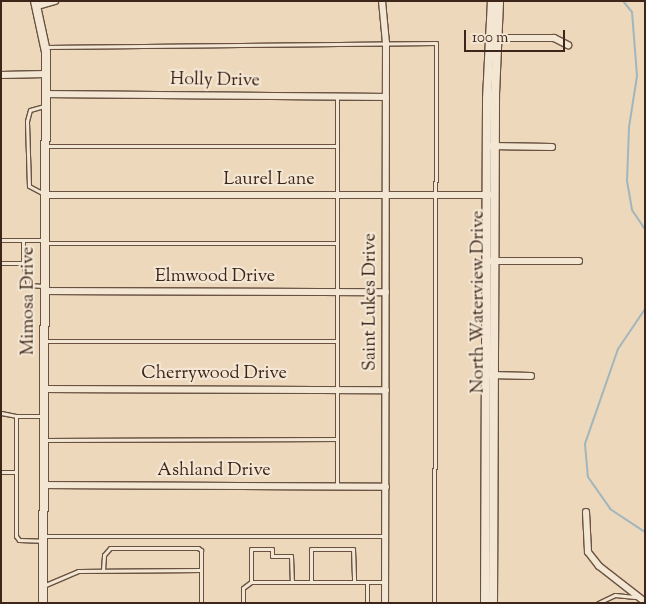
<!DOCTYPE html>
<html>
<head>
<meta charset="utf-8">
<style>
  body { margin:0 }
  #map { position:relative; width:646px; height:604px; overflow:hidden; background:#edd8bb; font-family:"Sorts Mill Goudy",serif }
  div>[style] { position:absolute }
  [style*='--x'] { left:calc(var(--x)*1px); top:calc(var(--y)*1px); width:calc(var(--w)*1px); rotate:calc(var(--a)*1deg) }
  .stream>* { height:2px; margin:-1px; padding:0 1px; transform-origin:1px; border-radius:1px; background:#a0b6bc }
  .roads { filter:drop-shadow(1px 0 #695242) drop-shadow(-1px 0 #695242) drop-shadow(0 1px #695242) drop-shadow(0 -1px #695242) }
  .service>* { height:3px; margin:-1.5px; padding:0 1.5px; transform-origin:1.5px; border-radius:1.5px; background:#f3e6d3 }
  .minor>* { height:6px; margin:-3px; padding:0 3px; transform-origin:3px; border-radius:3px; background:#f3e6d3 }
  .tertiary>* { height:8px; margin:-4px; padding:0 4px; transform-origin:4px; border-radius:4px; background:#f3e6d3 }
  span { translate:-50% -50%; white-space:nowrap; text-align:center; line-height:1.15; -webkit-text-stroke:4.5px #f3e6d3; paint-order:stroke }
  .street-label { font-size:18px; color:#3d2519 }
  .frame { position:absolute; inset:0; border:2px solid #3d2519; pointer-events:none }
  .scale { position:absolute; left:464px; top:30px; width:101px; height:22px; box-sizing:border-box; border:2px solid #3d2519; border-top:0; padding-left:6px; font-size:15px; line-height:18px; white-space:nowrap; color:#3d2519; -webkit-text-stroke:4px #f3e6d3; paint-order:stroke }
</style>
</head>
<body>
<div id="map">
  <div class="stream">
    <div style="--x:623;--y:1;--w:14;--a:51"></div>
    <div style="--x:632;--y:12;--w:64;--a:85.5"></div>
    <div style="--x:637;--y:76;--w:52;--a:98.9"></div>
    <div style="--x:629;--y:127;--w:54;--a:92.1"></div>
    <div style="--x:627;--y:181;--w:29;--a:80"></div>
    <div style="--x:632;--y:210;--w:23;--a:56"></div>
    <div style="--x:645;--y:309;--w:48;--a:124"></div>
    <div style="--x:618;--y:349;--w:101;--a:109.2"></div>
    <div style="--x:585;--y:444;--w:33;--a:85"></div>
    <div style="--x:588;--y:477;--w:39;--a:55"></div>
    <div style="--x:610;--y:509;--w:42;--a:33.3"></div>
  </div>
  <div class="roads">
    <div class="service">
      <div style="--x:46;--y:47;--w:390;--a:-0.6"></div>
      <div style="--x:436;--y:43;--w:560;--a:90.2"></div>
      <div style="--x:45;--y:146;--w:292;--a:0"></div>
      <div style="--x:337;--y:146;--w:340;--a:90"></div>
      <div style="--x:337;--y:146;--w:48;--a:-90"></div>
      <div style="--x:44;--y:194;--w:17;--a:-152"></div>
      <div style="--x:29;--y:186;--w:65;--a:-91.8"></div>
      <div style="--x:27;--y:121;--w:11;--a:-75"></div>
      <div style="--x:30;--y:110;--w:15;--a:-16"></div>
      <div style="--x:1;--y:240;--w:42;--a:0"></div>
      <div style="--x:45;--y:243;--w:292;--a:0"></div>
      <div style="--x:1;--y:263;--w:22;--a:0"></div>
      <div style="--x:23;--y:263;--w:23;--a:77"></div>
      <div style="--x:28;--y:285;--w:15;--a:4"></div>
      <div style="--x:23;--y:263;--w:23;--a:-90"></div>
      <div style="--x:44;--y:341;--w:293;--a:0"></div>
      <div style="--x:1;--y:413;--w:15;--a:11"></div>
      <div style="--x:16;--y:416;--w:120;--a:90"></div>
      <div style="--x:16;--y:536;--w:5;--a:53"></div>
      <div style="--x:19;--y:540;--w:23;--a:2"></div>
      <div style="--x:16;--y:416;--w:27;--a:0"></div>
      <div style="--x:44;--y:440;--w:293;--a:-0.2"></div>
      <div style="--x:1;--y:472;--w:14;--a:0"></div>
      <div style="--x:44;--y:536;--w:341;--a:0"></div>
      <div style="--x:103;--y:570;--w:15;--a:-86"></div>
      <div style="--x:104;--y:555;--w:9;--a:-49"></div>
      <div style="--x:110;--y:548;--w:88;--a:0"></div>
      <div style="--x:198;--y:548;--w:4;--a:34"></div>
      <div style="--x:201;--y:550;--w:20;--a:90"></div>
      <div style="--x:251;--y:582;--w:33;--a:-90"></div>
      <div style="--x:251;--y:549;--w:21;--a:0"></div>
      <div style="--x:272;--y:549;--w:7;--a:90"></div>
      <div style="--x:272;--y:556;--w:19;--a:0"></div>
      <div style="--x:291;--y:556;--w:26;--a:88"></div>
      <div style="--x:311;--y:582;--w:33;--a:-90"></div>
      <div style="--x:311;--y:549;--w:42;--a:0"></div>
      <div style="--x:353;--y:549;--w:33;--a:88"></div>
      <div style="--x:43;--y:586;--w:38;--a:-23"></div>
      <div style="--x:78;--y:571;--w:123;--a:-0.5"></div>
      <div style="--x:201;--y:570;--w:33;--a:90"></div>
      <div style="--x:243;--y:603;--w:15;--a:-90"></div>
      <div style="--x:243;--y:588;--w:10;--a:-37"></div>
      <div style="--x:251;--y:582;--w:134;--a:0"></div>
      <div style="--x:367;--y:603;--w:21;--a:-90"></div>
      <div style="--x:598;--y:603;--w:19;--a:-25"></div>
      <div style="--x:615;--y:595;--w:20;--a:6"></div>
    </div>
    <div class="minor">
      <div style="--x:382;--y:1;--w:42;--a:84.6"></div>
      <div style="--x:386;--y:43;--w:560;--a:90.1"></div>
      <div style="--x:37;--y:6;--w:19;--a:-16"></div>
      <div style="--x:493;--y:38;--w:61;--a:0"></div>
      <div style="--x:554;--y:38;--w:16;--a:27"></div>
      <div style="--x:1;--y:75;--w:45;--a:-1.3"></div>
      <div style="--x:45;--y:94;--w:341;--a:0.5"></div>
      <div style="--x:490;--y:146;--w:62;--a:0.9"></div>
      <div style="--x:44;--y:195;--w:446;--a:0"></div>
      <div style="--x:490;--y:261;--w:89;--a:0"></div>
      <div style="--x:44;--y:291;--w:342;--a:0.2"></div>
      <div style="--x:490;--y:375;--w:41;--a:1.4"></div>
      <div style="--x:43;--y:389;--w:343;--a:0.2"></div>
      <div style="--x:43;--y:485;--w:343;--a:0.3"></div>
      <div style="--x:586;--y:512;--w:40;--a:87.1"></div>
      <div style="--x:588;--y:552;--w:18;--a:52"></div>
      <div style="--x:599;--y:566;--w:58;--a:38"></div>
    </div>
    <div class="tertiary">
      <div style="--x:35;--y:1;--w:52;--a:77.8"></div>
      <div style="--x:46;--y:52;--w:551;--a:90.31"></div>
      <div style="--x:485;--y:603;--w:504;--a:-89.77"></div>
      <div style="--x:487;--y:99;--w:98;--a:-87.1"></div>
      <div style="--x:493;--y:603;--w:509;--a:-89.77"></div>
      <div style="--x:495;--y:94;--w:93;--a:-87.5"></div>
    </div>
  </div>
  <div class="street-label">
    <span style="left:215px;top:81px;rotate:1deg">Holly Drive</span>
    <span style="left:269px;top:180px">Laurel Lane</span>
    <span style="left:215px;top:277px">Elmwood Drive</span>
    <span style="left:29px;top:301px;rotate:-90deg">Mimosa Drive</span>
    <span style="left:371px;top:302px;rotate:-90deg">Saint Lukes Drive</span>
    <span style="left:479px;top:302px;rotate:-90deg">North Waterview Drive</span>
    <span style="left:214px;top:374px">Cherrywood Drive</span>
    <span style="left:214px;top:471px">Ashland Drive</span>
  </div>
  <div class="frame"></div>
  <div class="scale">100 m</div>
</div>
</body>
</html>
